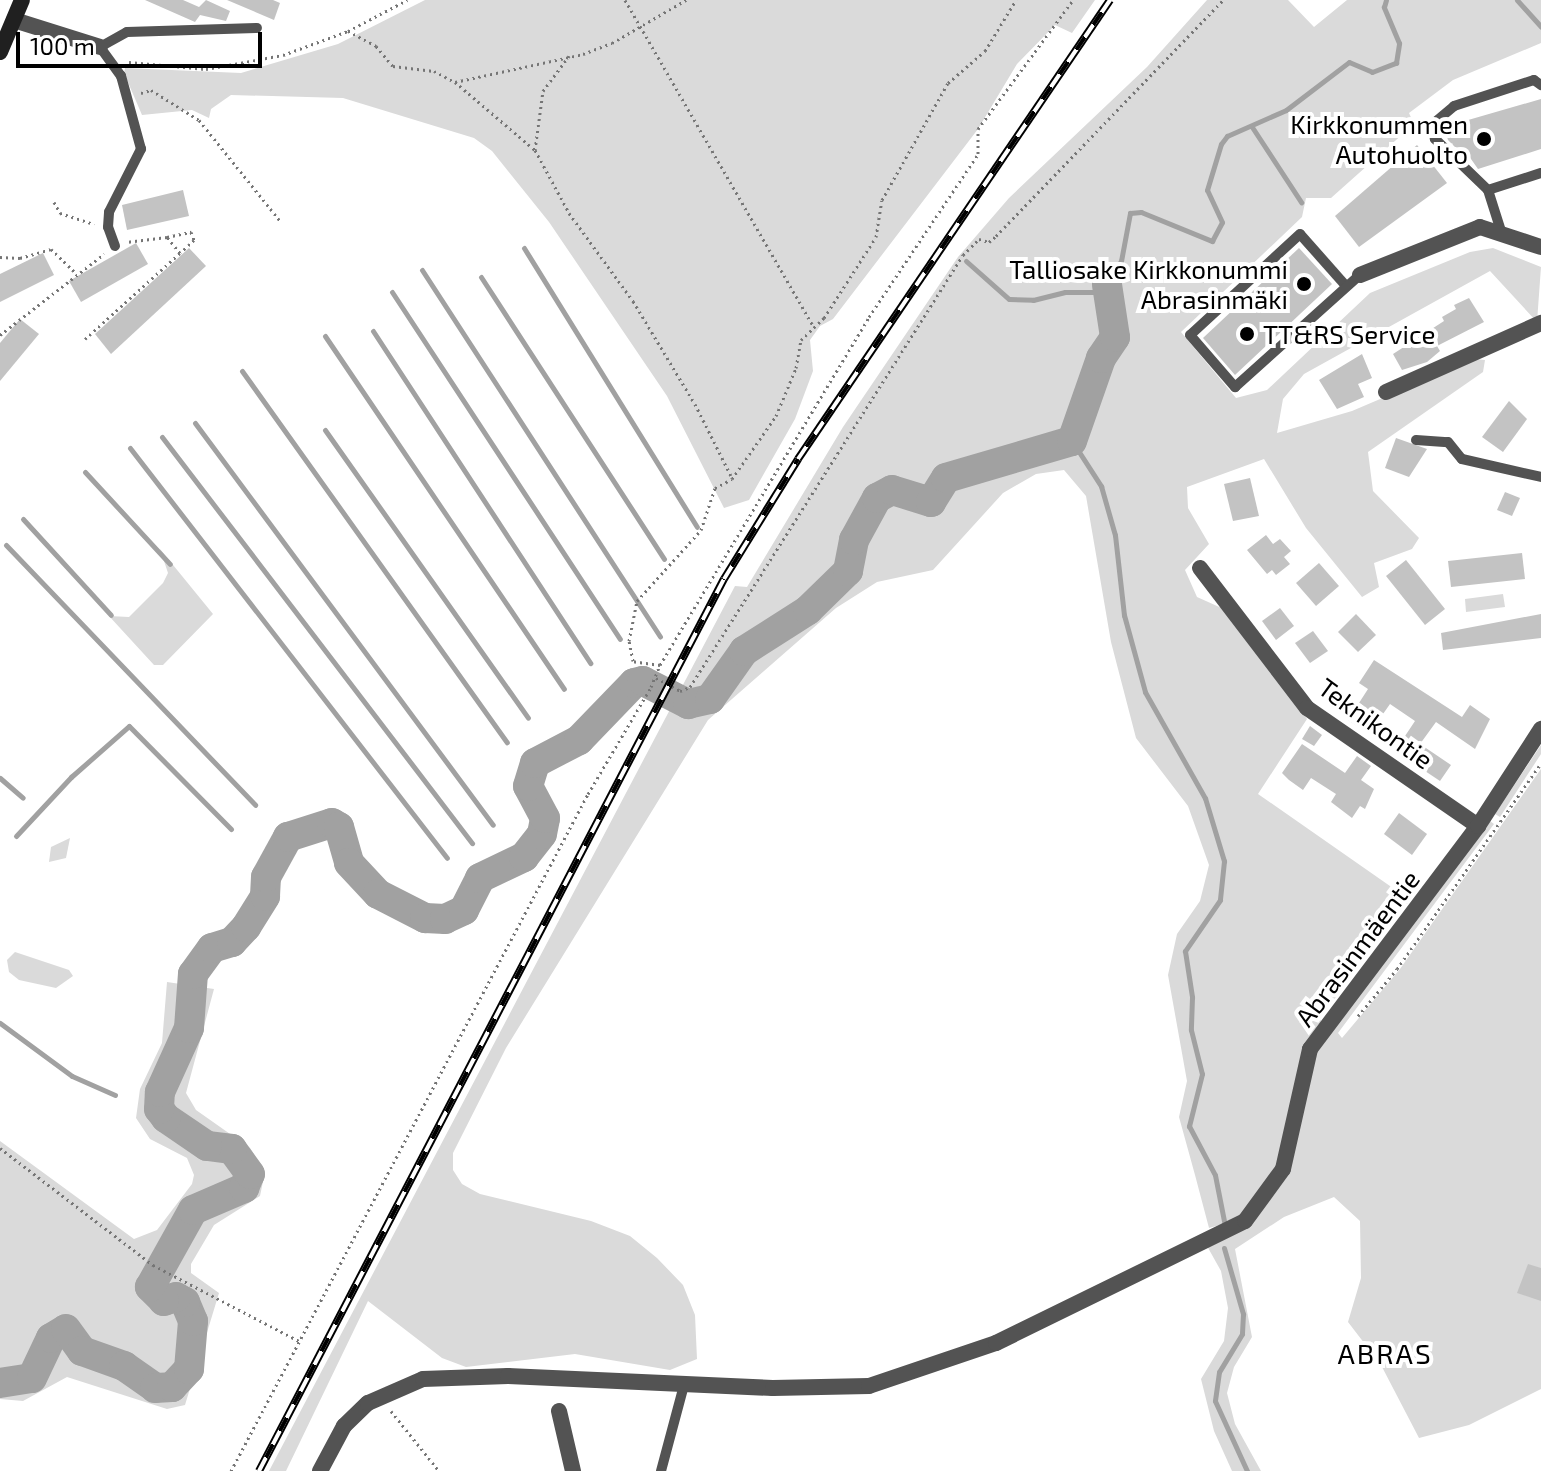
<!DOCTYPE html>
<html>
<head>
<meta charset="utf-8">
<style>
  body { margin:0 }
  #map { position:relative; width:1541px; height:1471px; overflow:hidden; background:#fff; font-family:"Exo 2",sans-serif }
  div>[style] { position:absolute }
  [style*='--x'] { left:calc(var(--x)*1px); top:calc(var(--y)*1px); width:calc(var(--w)*1px); rotate:calc(var(--a)*1deg) }
  .green>* { inset:0; background:#dadada }
  .stream>* { height:5px; margin:-2.5px; padding:0 2.5px; transform-origin:2.5px; border-radius:2.5px; background:#a1a1a1 }
  .river>* { height:30px; margin:-15px; padding:0 15px; transform-origin:15px; border-radius:15px; background:#a1a1a1 }
  .building>* { inset:0; background:#c3c3c3 }
  .path>* { height:3px; margin-top:-1.5px; transform-origin:0; background:repeating-linear-gradient(90deg,#757575 0 2px,transparent 0 6px) }
  .lane>* { height:10px; margin:-5px; padding:0 5px; transform-origin:5px; border-radius:5px; background:#535353 }
  .street>* { height:16px; margin:-8px; padding:0 8px; transform-origin:8px; border-radius:8px; background:#535353 }
  .secondary>* { height:16px; margin:-8px; padding:0 8px; transform-origin:8px; border-radius:8px; background:#202020 }
  .rail>* { height:8px; margin-top:-4px; transform-origin:0; background:repeating-linear-gradient(90deg,#fff 0 15px,#000 0 30px); box-sizing:border-box; border-block:2px solid #000 }
  .dots>* { width:22px; height:22px; translate:-50% -50%; box-sizing:border-box; border:4px solid #fff; border-radius:50% }
  span { translate:-50% -50%; white-space:nowrap; text-align:center; line-height:1.15; -webkit-text-stroke:8px #fff; paint-order:stroke }
  .poi-label { font-size:26px; color:#000 }
  .right { translate:-100% -50%; text-align:right }
  .left { translate:0 -50%; text-align:left }
  .street-label { font-size:26px; color:#000 }
  .neighbourhood-label { font-size:28px; color:#000; letter-spacing:2px }
  .scale { position:absolute; left:16px; top:32px; width:246px; height:36px; box-sizing:border-box; border:4px solid #000; border-top:0; padding-left:10px; font-size:24px; line-height:28px; white-space:nowrap; color:#000; -webkit-text-stroke:6px #fff; paint-order:stroke }
</style>
</head>
<body>
<div id="map">
  <div class="green">
    <div style="clip-path:polygon(425px 0,1095px 0,1072px 33px,1055px 25px,1017px 64px,978px 129px,833px 319px,820px 326px,810px 340px,813px 371px,795px 419px,749px 500px,724px 508px,667px 396px,549px 222px,492px 151px,474px 138px,343px 98px,231px 95px,211px 109px,209px 118px,192px 110px,142px 115px,124px 73px,125px 68px,241px 73px,338px 44px)"></div>
    <div style="clip-path:polygon(1207px 0,1288px 0,1314px 27px,1347px 0,1541px 0,1541px 43px,1453px 80px,1409px 113px,1414px 124px,1331px 198px,1306px 198px,1302px 217px,1181px 332px,1236px 398px,1267px 390px,1370px 293px,1470px 252px,1493px 248px,1541px 267px,1537px 322px,1490px 271px,1304px 374px,1283px 399px,1277px 433px,1352px 411px,1474px 359px,1485px 360px,1483px 372px,1368px 452px,1373px 491px,1419px 538px,1412px 549px,1374px 563px,1379px 587px,1362px 597px,1306px 528px,1264px 459px,1187px 487px,1188px 508px,1209px 544px,1185px 570px,1197px 597px,1226px 610px,1307px 719px,1258px 794px,1410px 900px,1319px 1019px,1332px 1029px,1490px 821px,1494px 824px,1338px 1033px,1342px 1038px,1400px 969px,1541px 769px,1541px 1389px,1469px 1425px,1419px 1438px,1381px 1365px,1348px 1322px,1361px 1278px,1360px 1221px,1334px 1197px,1284px 1217px,1235px 1249px,1252px 1337px,1234px 1367px,1227px 1393px,1235px 1424px,1261px 1471px,1232px 1471px,1214px 1431px,1201px 1379px,1224px 1341px,1228px 1308px,1221px 1271px,1207px 1246px,1234px 1221px,1209px 1228px,1195px 1175px,1179px 1117px,1187px 1081px,1168px 975px,1177px 934px,1200px 901px,1209px 865px,1188px 806px,1136px 738px,1111px 642px,1086px 496px,1064px 470px,1036px 474px,1003px 493px,933px 570px,877px 582px,836px 608px,708px 720px,506px 1048px,453px 1153px,453px 1170px,462px 1184px,480px 1194px,591px 1221px,630px 1236px,657px 1258px,683px 1285px,695px 1315px,697px 1359px,670px 1370px,575px 1354px,466px 1367px,442px 1358px,368px 1301px,286px 1471px,269px 1471px,735px 586px,747px 587px,843px 427px,958px 257px,1009px 198px,1147px 67px)"></div>
    <div style="clip-path:polygon(160px 549px,213px 614px,163px 665px,154px 665px,109px 616px,129px 617px,163px 583px,168px 573px)"></div>
    <div style="clip-path:polygon(1503px 594px,1505px 607px,1466px 612px,1465px 599px)"></div>
    <div style="clip-path:polygon(1541px 745px,1541px 754px,1500px 817px,1495px 814px)"></div>
    <div style="clip-path:polygon(70px 838px,66px 858px,49px 862px,51px 847px)"></div>
    <div style="clip-path:polygon(15px 952px,69px 970px,73px 976px,56px 988px,19px 980px,9px 972px,7px 960px)"></div>
    <div style="clip-path:polygon(167px 982px,214px 989px,186px 1093px,196px 1110px,250px 1148px,265px 1172px,260px 1196px,214px 1225px,191px 1264px,191px 1273px,219px 1293px,185px 1405px,167px 1409px,67px 1377px,23px 1401px,0 1399px,0 1141px,134px 1239px,157px 1230px,192px 1184px,194px 1175px,187px 1158px,150px 1139px,136px 1118px,140px 1089px,162px 1043px)"></div>
  </div>
  <div class="stream">
    <div style="--x:1517;--y:0;--w:36;--a:48"></div>
    <div style="--x:1252;--y:127;--w:90;--a:56.8"></div>
    <div style="--x:524;--y:248;--w:328;--a:58.2"></div>
    <div style="--x:966;--y:261;--w:57;--a:41.5"></div>
    <div style="--x:1009;--y:299;--w:24;--a:2"></div>
    <div style="--x:1033;--y:300;--w:33;--a:-14"></div>
    <div style="--x:1065;--y:292;--w:33;--a:0"></div>
    <div style="--x:1098;--y:292;--w:11;--a:-38"></div>
    <div style="--x:1107;--y:285;--w:28;--a:-60"></div>
    <div style="--x:1121;--y:261;--w:49;--a:-79.4"></div>
    <div style="--x:1130;--y:213;--w:11;--a:-5"></div>
    <div style="--x:1141;--y:212;--w:77;--a:22.2"></div>
    <div style="--x:1212;--y:241;--w:21;--a:-62"></div>
    <div style="--x:1222;--y:222;--w:35;--a:-115"></div>
    <div style="--x:1207;--y:190;--w:48;--a:-73.1"></div>
    <div style="--x:1221;--y:144;--w:10;--a:-53"></div>
    <div style="--x:1227;--y:136;--w:64;--a:-23.8"></div>
    <div style="--x:1286;--y:110;--w:79;--a:-37.3"></div>
    <div style="--x:1349;--y:62;--w:25;--a:23"></div>
    <div style="--x:1372;--y:72;--w:26;--a:-21"></div>
    <div style="--x:1396;--y:63;--w:20;--a:-81"></div>
    <div style="--x:1399;--y:43;--w:39;--a:-113"></div>
    <div style="--x:1384;--y:7;--w:7;--a:-74"></div>
    <div style="--x:422;--y:270;--w:437;--a:57"></div>
    <div style="--x:481;--y:277;--w:336;--a:57"></div>
    <div style="--x:392;--y:292;--w:415;--a:56.7"></div>
    <div style="--x:373;--y:331;--w:397;--a:56.8"></div>
    <div style="--x:325;--y:336;--w:426;--a:55.9"></div>
    <div style="--x:242;--y:371;--w:456;--a:54.5"></div>
    <div style="--x:195;--y:423;--w:500;--a:53.45"></div>
    <div style="--x:325;--y:430;--w:352;--a:54.8"></div>
    <div style="--x:162;--y:437;--w:511;--a:52.64"></div>
    <div style="--x:1072;--y:441;--w:54;--a:57.2"></div>
    <div style="--x:1101;--y:486;--w:51;--a:74.1"></div>
    <div style="--x:1115;--y:535;--w:81;--a:83.6"></div>
    <div style="--x:1124;--y:615;--w:80;--a:74.7"></div>
    <div style="--x:1145;--y:692;--w:122;--a:60.5"></div>
    <div style="--x:1205;--y:798;--w:66;--a:73.2"></div>
    <div style="--x:1224;--y:861;--w:39;--a:96"></div>
    <div style="--x:1220;--y:900;--w:62;--a:124.5"></div>
    <div style="--x:1185;--y:951;--w:47;--a:81.3"></div>
    <div style="--x:1192;--y:997;--w:33;--a:92"></div>
    <div style="--x:1191;--y:1030;--w:45;--a:76"></div>
    <div style="--x:1202;--y:1074;--w:54;--a:104"></div>
    <div style="--x:1189;--y:1126;--w:55;--a:62"></div>
    <div style="--x:1215;--y:1175;--w:52;--a:78.9"></div>
    <div style="--x:130;--y:448;--w:518;--a:52.29"></div>
    <div style="--x:85;--y:472;--w:125;--a:47.3"></div>
    <div style="--x:23;--y:519;--w:130;--a:47.5"></div>
    <div style="--x:6;--y:545;--w:360;--a:46.2"></div>
    <div style="--x:0;--y:778;--w:30;--a:41"></div>
    <div style="--x:16;--y:836;--w:81;--a:-47"></div>
    <div style="--x:71;--y:777;--w:77;--a:-41.3"></div>
    <div style="--x:129;--y:726;--w:145;--a:45.3"></div>
    <div style="--x:0;--y:1023;--w:89;--a:36.4"></div>
    <div style="--x:72;--y:1076;--w:47;--a:23.8"></div>
    <div style="--x:1224;--y:1248;--w:69;--a:73.9"></div>
    <div style="--x:1243;--y:1314;--w:20;--a:93"></div>
    <div style="--x:1242;--y:1334;--w:44;--a:121.2"></div>
    <div style="--x:1219;--y:1372;--w:29;--a:98"></div>
    <div style="--x:1215;--y:1401;--w:77;--a:65.4"></div>
  </div>
  <div class="river">
    <div style="--x:0;--y:1383;--w:32;--a:-9"></div>
    <div style="--x:32;--y:1378;--w:44;--a:-64.6"></div>
    <div style="--x:51;--y:1338;--w:17;--a:-31"></div>
    <div style="--x:66;--y:1329;--w:27;--a:54"></div>
    <div style="--x:82;--y:1351;--w:45;--a:19.7"></div>
    <div style="--x:124;--y:1366;--w:38;--a:35"></div>
    <div style="--x:155;--y:1388;--w:17;--a:-3"></div>
    <div style="--x:172;--y:1387;--w:25;--a:-47"></div>
    <div style="--x:189;--y:1369;--w:48;--a:-85.2"></div>
    <div style="--x:193;--y:1321;--w:21;--a:-113"></div>
    <div style="--x:185;--y:1302;--w:10;--a:-151"></div>
    <div style="--x:176;--y:1297;--w:13;--a:162"></div>
    <div style="--x:164;--y:1301;--w:20;--a:-135"></div>
    <div style="--x:150;--y:1287;--w:88;--a:-60.8"></div>
    <div style="--x:193;--y:1210;--w:56;--a:-23.3"></div>
    <div style="--x:244;--y:1188;--w:15;--a:-67"></div>
    <div style="--x:250;--y:1174;--w:31;--a:-126"></div>
    <div style="--x:232;--y:1149;--w:25;--a:-173"></div>
    <div style="--x:207;--y:1146;--w:50;--a:-145.7"></div>
    <div style="--x:166;--y:1118;--w:11;--a:-128"></div>
    <div style="--x:159;--y:1109;--w:17;--a:-87"></div>
    <div style="--x:160;--y:1092;--w:70;--a:-65.6"></div>
    <div style="--x:189;--y:1028;--w:54;--a:-85.8"></div>
    <div style="--x:193;--y:974;--w:32;--a:-54"></div>
    <div style="--x:212;--y:948;--w:21;--a:-17"></div>
    <div style="--x:232;--y:942;--w:21;--a:-47"></div>
    <div style="--x:246;--y:927;--w:36;--a:-58"></div>
    <div style="--x:265;--y:896;--w:19;--a:-87"></div>
    <div style="--x:266;--y:877;--w:46;--a:-61.2"></div>
    <div style="--x:288;--y:837;--w:46;--a:-17.7"></div>
    <div style="--x:332;--y:823;--w:8;--a:30"></div>
    <div style="--x:339;--y:827;--w:37;--a:74"></div>
    <div style="--x:349;--y:863;--w:42;--a:46.9"></div>
    <div style="--x:378;--y:894;--w:53;--a:27.1"></div>
    <div style="--x:425;--y:918;--w:20;--a:3"></div>
    <div style="--x:445;--y:919;--w:21;--a:-25"></div>
    <div style="--x:464;--y:910;--w:36;--a:-63"></div>
    <div style="--x:480;--y:878;--w:49;--a:-25.5"></div>
    <div style="--x:524;--y:857;--w:29;--a:-52"></div>
    <div style="--x:542;--y:834;--w:16;--a:-79"></div>
    <div style="--x:545;--y:818;--w:36;--a:-118"></div>
    <div style="--x:528;--y:786;--w:24;--a:-73"></div>
    <div style="--x:535;--y:763;--w:50;--a:-27.6"></div>
    <div style="--x:579;--y:740;--w:79;--a:-46"></div>
    <div style="--x:634;--y:683;--w:9;--a:-13"></div>
    <div style="--x:643;--y:681;--w:51;--a:27.1"></div>
    <div style="--x:688;--y:704;--w:23;--a:-13"></div>
    <div style="--x:710;--y:699;--w:59;--a:-54.7"></div>
    <div style="--x:744;--y:651;--w:76;--a:-32.6"></div>
    <div style="--x:808;--y:610;--w:56;--a:-44.3"></div>
    <div style="--x:848;--y:571;--w:32;--a:-79"></div>
    <div style="--x:854;--y:540;--w:48;--a:-61.3"></div>
    <div style="--x:877;--y:498;--w:17;--a:-28"></div>
    <div style="--x:892;--y:490;--w:41;--a:17.1"></div>
    <div style="--x:931;--y:502;--w:28;--a:-58"></div>
    <div style="--x:946;--y:478;--w:131;--a:-16.4"></div>
    <div style="--x:1072;--y:441;--w:88;--a:-70.7"></div>
    <div style="--x:1101;--y:358;--w:25;--a:-56"></div>
    <div style="--x:1115;--y:337;--w:53;--a:-98.7"></div>
  </div>
  <div class="building">
    <div style="clip-path:polygon(145px 0,183px 0,199px 7px,206px 0,230px 11px,226px 21px,200px 15px,195px 22px)"></div>
    <div style="clip-path:polygon(227px 0,273px 0,280px 3px,274px 20px)"></div>
    <div style="clip-path:polygon(1541px 99px,1541px 149px,1478px 169px,1464px 149px,1459px 151px,1448px 140px,1444px 127px)"></div>
    <div style="clip-path:polygon(1417px 145px,1447px 183px,1359px 247px,1335px 216px)"></div>
    <div style="clip-path:polygon(183px 190px,189px 216px,127px 230px,122px 205px)"></div>
    <div style="clip-path:polygon(136px 243px,148px 264px,81px 302px,69px 281px)"></div>
    <div style="clip-path:polygon(189px 248px,206px 266px,111px 354px,95px 334px)"></div>
    <div style="clip-path:polygon(1299px 248px,1332px 284px,1235px 375px,1203px 338px)"></div>
    <div style="clip-path:polygon(43px 253px,54px 275px,0 302px,0 274px)"></div>
    <div style="clip-path:polygon(1469px 298px,1484px 322px,1437px 346px,1440px 351px,1427px 362px,1402px 370px,1393px 354px,1444px 321px,1442px 317px,1456px 309px,1454px 305px)"></div>
    <div style="clip-path:polygon(20px 319px,39px 334px,0 381px,0 343px)"></div>
    <div style="clip-path:polygon(1362px 354px,1372px 378px,1358px 384px,1364px 397px,1337px 409px,1319px 380px)"></div>
    <div style="clip-path:polygon(1509px 401px,1527px 419px,1503px 452px,1482px 437px)"></div>
    <div style="clip-path:polygon(1396px 438px,1427px 449px,1409px 477px,1385px 468px)"></div>
    <div style="clip-path:polygon(1250px 478px,1259px 516px,1233px 521px,1224px 484px)"></div>
    <div style="clip-path:polygon(1505px 492px,1520px 498px,1512px 516px,1497px 510px)"></div>
    <div style="clip-path:polygon(1266px 535px,1273px 544px,1280px 539px,1291px 551px,1284px 557px,1290px 564px,1276px 575px,1272px 570px,1267px 574px,1247px 550px)"></div>
    <div style="clip-path:polygon(1522px 553px,1525px 579px,1451px 587px,1448px 561px)"></div>
    <div style="clip-path:polygon(1406px 560px,1445px 609px,1425px 625px,1386px 576px)"></div>
    <div style="clip-path:polygon(1319px 563px,1339px 586px,1316px 606px,1296px 583px)"></div>
    <div style="clip-path:polygon(1280px 608px,1294px 626px,1276px 640px,1262px 621px)"></div>
    <div style="clip-path:polygon(1356px 614px,1376px 635px,1358px 652px,1338px 632px)"></div>
    <div style="clip-path:polygon(1541px 614px,1541px 638px,1443px 650px,1441px 633px)"></div>
    <div style="clip-path:polygon(1313px 631px,1328px 651px,1310px 663px,1295px 643px)"></div>
    <div style="clip-path:polygon(1374px 660px,1462px 717px,1470px 705px,1490px 719px,1475px 749px,1436px 722px,1420px 744px,1451px 765px,1440px 781px,1395px 751px,1415px 721px,1390px 704px,1369px 734px,1348px 720px,1368px 689px,1359px 683px)"></div>
    <div style="clip-path:polygon(1310px 726px,1322px 735px,1314px 746px,1302px 739px)"></div>
    <div style="clip-path:polygon(1302px 744px,1345px 773px,1357px 756px,1371px 766px,1361px 780px,1374px 789px,1365px 809px,1360px 806px,1352px 818px,1331px 802px,1336px 794px,1311px 778px,1303px 790px,1289px 780px,1282px 773px)"></div>
    <div style="clip-path:polygon(1399px 813px,1427px 834px,1412px 855px,1384px 834px)"></div>
    <div style="clip-path:polygon(1528px 1264px,1541px 1268px,1541px 1301px,1517px 1293px)"></div>
  </div>
  <div class="path">
    <div style="--x:625;--y:0;--w:375;--a:60"></div>
    <div style="--x:348;--y:31;--w:32;--a:28"></div>
    <div style="--x:376;--y:46;--w:26;--a:50"></div>
    <div style="--x:393;--y:66;--w:41;--a:7"></div>
    <div style="--x:434;--y:71;--w:24;--a:28"></div>
    <div style="--x:455;--y:82;--w:131;--a:-12.3"></div>
    <div style="--x:583;--y:54;--w:31;--a:-21"></div>
    <div style="--x:612;--y:43;--w:86;--a:-30.2"></div>
    <div style="--x:129;--y:62;--w:77;--a:5.2"></div>
    <div style="--x:206;--y:69;--w:78;--a:-10.3"></div>
    <div style="--x:283;--y:55;--w:69;--a:-20.3"></div>
    <div style="--x:348;--y:31;--w:67;--a:-27.7"></div>
    <div style="--x:455;--y:82;--w:105;--a:40.4"></div>
    <div style="--x:535;--y:150;--w:72;--a:61.6"></div>
    <div style="--x:569;--y:213;--w:109;--a:54"></div>
    <div style="--x:633;--y:301;--w:120;--a:59"></div>
    <div style="--x:695;--y:404;--w:80;--a:63.4"></div>
    <div style="--x:141;--y:93;--w:10;--a:-17"></div>
    <div style="--x:151;--y:90;--w:57;--a:32"></div>
    <div style="--x:199;--y:120;--w:131;--a:51.2"></div>
    <div style="--x:535;--y:150;--w:60;--a:-82.3"></div>
    <div style="--x:543;--y:91;--w:44;--a:-53.4"></div>
    <div style="--x:54;--y:202;--w:13;--a:61"></div>
    <div style="--x:60;--y:213;--w:36;--a:18"></div>
    <div style="--x:167;--y:237;--w:25;--a:-12"></div>
    <div style="--x:191;--y:232;--w:9;--a:69"></div>
    <div style="--x:194;--y:240;--w:18;--a:137"></div>
    <div style="--x:0;--y:257;--w:20;--a:3"></div>
    <div style="--x:20;--y:258;--w:32;--a:-16"></div>
    <div style="--x:51;--y:249;--w:35;--a:44"></div>
    <div style="--x:0;--y:335;--w:132;--a:-37.9"></div>
    <div style="--x:85;--y:339;--w:128;--a:-42.2"></div>
    <div style="--x:180;--y:253;--w:21;--a:-129"></div>
    <div style="--x:167;--y:237;--w:39;--a:173"></div>
    <div style="--x:660;--y:665;--w:406;--a:-59"></div>
    <div style="--x:869;--y:317;--w:196;--a:-56.2"></div>
    <div style="--x:978;--y:154;--w:25;--a:-90"></div>
    <div style="--x:978;--y:129;--w:160;--a:-53.6"></div>
    <div style="--x:656;--y:678;--w:27;--a:28"></div>
    <div style="--x:680;--y:691;--w:11;--a:-22"></div>
    <div style="--x:690;--y:687;--w:511;--a:-57.71"></div>
    <div style="--x:963;--y:255;--w:23;--a:-45"></div>
    <div style="--x:979;--y:239;--w:10;--a:17"></div>
    <div style="--x:989;--y:242;--w:9;--a:-41"></div>
    <div style="--x:996;--y:236;--w:327;--a:-46.1"></div>
    <div style="--x:1358;--y:1016;--w:61;--a:-50.3"></div>
    <div style="--x:1397;--y:969;--w:251;--a:-55"></div>
    <div style="--x:0;--y:1148;--w:193;--a:37.4"></div>
    <div style="--x:153;--y:1265;--w:165;--a:27.5"></div>
    <div style="--x:391;--y:1411;--w:77;--a:51.3"></div>
    <div style="--x:231;--y:1471;--w:765;--a:-62.2"></div>
    <div style="--x:588;--y:794;--w:124;--a:-59.5"></div>
    <div style="--x:651;--y:687;--w:24;--a:-68"></div>
    <div style="--x:660;--y:665;--w:27;--a:-172"></div>
    <div style="--x:633;--y:661;--w:20;--a:-101"></div>
    <div style="--x:629;--y:641;--w:41;--a:-78.7"></div>
    <div style="--x:637;--y:601;--w:96;--a:-48"></div>
    <div style="--x:701;--y:530;--w:44;--a:-71.6"></div>
    <div style="--x:715;--y:488;--w:19;--a:-28"></div>
    <div style="--x:732;--y:479;--w:77;--a:-55.1"></div>
    <div style="--x:776;--y:416;--w:52;--a:-67.4"></div>
    <div style="--x:796;--y:368;--w:28;--a:-80"></div>
    <div style="--x:801;--y:340;--w:32;--a:-44"></div>
    <div style="--x:824;--y:318;--w:96;--a:-57.3"></div>
    <div style="--x:876;--y:237;--w:37;--a:-81"></div>
    <div style="--x:882;--y:200;--w:134;--a:-60.6"></div>
    <div style="--x:948;--y:83;--w:49;--a:-40.9"></div>
    <div style="--x:985;--y:51;--w:60;--a:-58.7"></div>
  </div>
  <div class="lane">
    <div style="--x:1488;--y:190;--w:74;--a:-136.1"></div>
    <div style="--x:1435;--y:139;--w:16;--a:-94"></div>
    <div style="--x:1434;--y:123;--w:26;--a:-40"></div>
    <div style="--x:1454;--y:106;--w:84;--a:-18"></div>
    <div style="--x:1534;--y:80;--w:9;--a:36"></div>
    <div style="--x:1501;--y:231;--w:43;--a:-107.6"></div>
    <div style="--x:1488;--y:190;--w:56;--a:-17.8"></div>
    <div style="--x:115;--y:246;--w:20;--a:-110"></div>
    <div style="--x:108;--y:227;--w:15;--a:-86"></div>
    <div style="--x:109;--y:212;--w:71;--a:-63.1"></div>
    <div style="--x:141;--y:149;--w:76;--a:-105.3"></div>
    <div style="--x:121;--y:76;--w:36;--a:-126"></div>
    <div style="--x:100;--y:47;--w:31;--a:-29"></div>
    <div style="--x:127;--y:32;--w:130;--a:-1.8"></div>
    <div style="--x:1346;--y:286;--w:69;--a:-131.5"></div>
    <div style="--x:1300;--y:234;--w:149;--a:137.4"></div>
    <div style="--x:1190;--y:335;--w:69;--a:49.1"></div>
    <div style="--x:1235;--y:387;--w:168;--a:-41.9"></div>
    <div style="--x:1416;--y:440;--w:32;--a:4"></div>
    <div style="--x:1448;--y:442;--w:22;--a:51"></div>
    <div style="--x:1462;--y:459;--w:81;--a:12.8"></div>
    <div style="--x:661;--y:1471;--w:89;--a:-75"></div>
  </div>
  <div class="street">
    <div style="--x:14;--y:20;--w:90;--a:17.4"></div>
    <div style="--x:1360;--y:275;--w:129;--a:-21.8"></div>
    <div style="--x:1480;--y:227;--w:64;--a:18.2"></div>
    <div style="--x:1386;--y:392;--w:170;--a:-24"></div>
    <div style="--x:1200;--y:568;--w:176;--a:52.6"></div>
    <div style="--x:1307;--y:708;--w:208;--a:34.6"></div>
    <div style="--x:559;--y:1411;--w:62;--a:76.9"></div>
    <div style="--x:320;--y:1471;--w:51;--a:-61.9"></div>
    <div style="--x:344;--y:1426;--w:33;--a:-44"></div>
    <div style="--x:368;--y:1403;--w:60;--a:-23.6"></div>
    <div style="--x:423;--y:1379;--w:85;--a:-2"></div>
    <div style="--x:508;--y:1376;--w:265;--a:2.6"></div>
    <div style="--x:773;--y:1388;--w:96;--a:-1.2"></div>
    <div style="--x:869;--y:1386;--w:134;--a:-18.7"></div>
    <div style="--x:996;--y:1343;--w:277;--a:-26.1"></div>
    <div style="--x:1245;--y:1221;--w:64;--a:-53.8"></div>
    <div style="--x:1283;--y:1169;--w:123;--a:-77.3"></div>
    <div style="--x:1310;--y:1049;--w:279;--a:-53"></div>
    <div style="--x:1478;--y:826;--w:116;--a:-57"></div>
  </div>
  <div class="secondary">
    <div style="--x:0;--y:52;--w:56;--a:-67.1"></div>
  </div>
  <div class="rail">
    <div style="--x:259;--y:1471;--w:1006;--a:-62.47"></div>
    <div style="--x:724;--y:579;--w:141;--a:-58.3"></div>
    <div style="--x:798;--y:459;--w:555;--a:-55.79"></div>
  </div>
  <div class="dots">
    <div style="left:1484px;top:139px;background:#000"></div>
    <div style="left:1304px;top:284px;background:#000"></div>
    <div style="left:1247px;top:334px;background:#000"></div>
  </div>
  <div class="poi-label">
    <span class="right" style="left:1468px;top:139px">Kirkkonummen<br>Autohuolto</span>
    <span class="right" style="left:1288px;top:284px">Talliosake Kirkkonummi<br>Abrasinmäki</span>
    <span class="left" style="left:1263px;top:334px">TT&amp;RS Service</span>
  </div>
  <div class="street-label">
    <span style="left:1376px;top:723px;rotate:36deg">Teknikontie</span>
    <span style="left:1357px;top:948px;rotate:-53deg">Abrasinmäentie</span>
  </div>
  <div class="neighbourhood-label">
    <span style="left:1385px;top:1353px">ABRAS</span>
  </div>
  <div class="scale">100 m</div>
</div>
</body>
</html>
